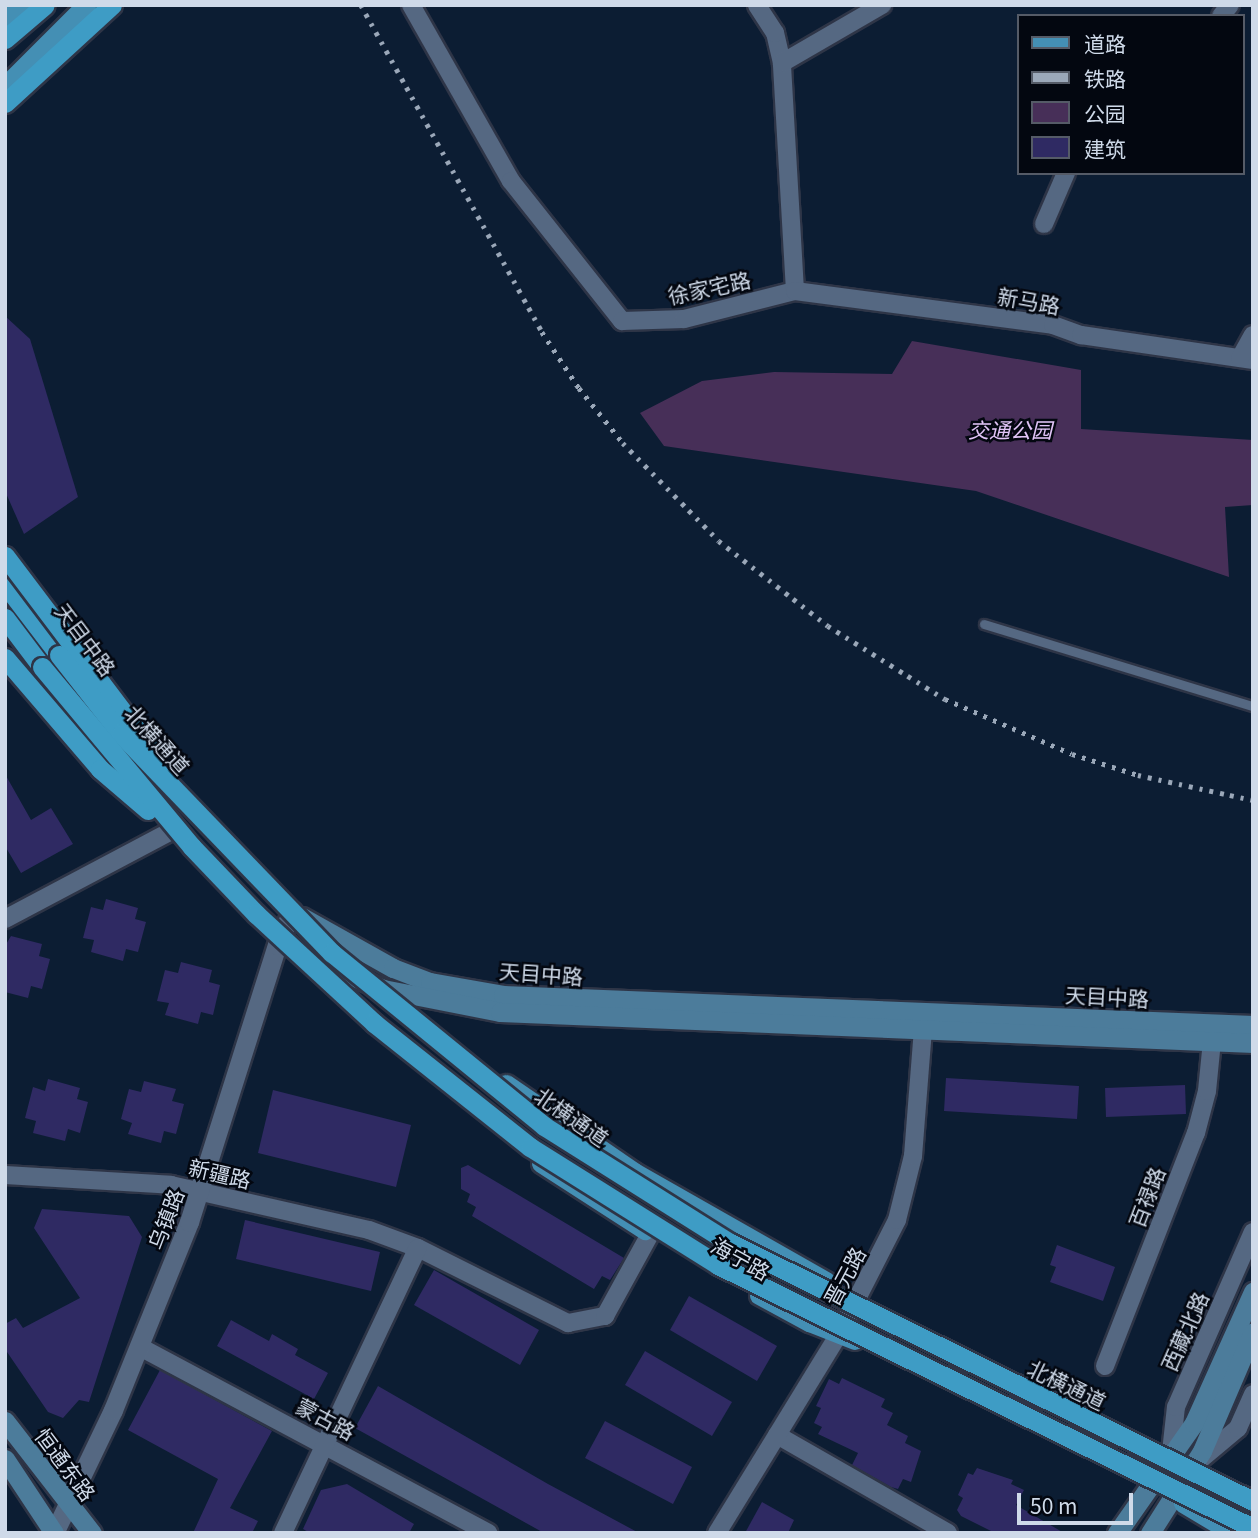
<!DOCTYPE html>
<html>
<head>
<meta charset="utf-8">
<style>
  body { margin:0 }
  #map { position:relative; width:1258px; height:1538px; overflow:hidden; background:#0c1d33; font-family:Georgia,"Noto Sans SC",serif }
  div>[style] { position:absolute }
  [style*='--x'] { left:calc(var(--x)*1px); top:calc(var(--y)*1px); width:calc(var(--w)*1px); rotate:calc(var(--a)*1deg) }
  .green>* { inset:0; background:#472f58 }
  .building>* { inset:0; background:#2f2a63 }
  .roads { filter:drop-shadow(2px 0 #2e3547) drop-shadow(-2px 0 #2e3547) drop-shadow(0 2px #2e3547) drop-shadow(0 -2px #2e3547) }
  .service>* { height:9px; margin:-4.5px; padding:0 4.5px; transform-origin:4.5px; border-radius:4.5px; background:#556882 }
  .minor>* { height:18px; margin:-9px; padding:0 9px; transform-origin:9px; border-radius:9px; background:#556882 }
  .tertiary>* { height:19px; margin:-9.5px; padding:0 9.5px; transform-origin:9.5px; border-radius:9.5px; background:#556882 }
  .secondary>* { height:19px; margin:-9.5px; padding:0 9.5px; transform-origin:9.5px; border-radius:9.5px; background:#4c7c9b }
  .primary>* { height:19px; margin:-9.5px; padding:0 9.5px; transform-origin:9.5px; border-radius:9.5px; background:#448fb4 }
  .trunk>* { height:19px; margin:-9.5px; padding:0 9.5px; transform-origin:9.5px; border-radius:9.5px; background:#3e9cc5 }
  .rail>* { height:4.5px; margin-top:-2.25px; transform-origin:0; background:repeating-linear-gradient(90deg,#9ba8b9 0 3.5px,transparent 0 10.5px) }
  .bridges { filter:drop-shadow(2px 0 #2e3547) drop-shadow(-2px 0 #2e3547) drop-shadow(0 2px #2e3547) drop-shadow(0 -2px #2e3547) }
  .trunk-bridge>* { height:19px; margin:-9.5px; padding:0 9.5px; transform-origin:9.5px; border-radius:9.5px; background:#3e9cc5 }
  span { translate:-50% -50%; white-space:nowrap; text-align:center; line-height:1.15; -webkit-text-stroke:5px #030710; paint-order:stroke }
  .street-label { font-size:21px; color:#cfdae9 }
  .park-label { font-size:21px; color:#e1c4f7; font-style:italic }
  .frame { position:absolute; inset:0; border:7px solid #cfdae9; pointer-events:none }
  .legend { position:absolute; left:1017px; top:14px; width:228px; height:161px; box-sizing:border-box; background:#030710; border:2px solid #555b67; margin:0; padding:9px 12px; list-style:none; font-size:21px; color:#cfdae9 }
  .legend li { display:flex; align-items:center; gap:14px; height:35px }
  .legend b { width:35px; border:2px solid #555b67 }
  .scale { position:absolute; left:1017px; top:1493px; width:116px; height:32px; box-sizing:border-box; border:4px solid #cfdae9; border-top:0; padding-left:9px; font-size:21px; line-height:24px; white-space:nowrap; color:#cfdae9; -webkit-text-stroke:5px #030710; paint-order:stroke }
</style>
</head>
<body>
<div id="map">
  <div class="green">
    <div style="clip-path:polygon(912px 341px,1081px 370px,1081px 429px,1253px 440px,1253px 505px,1225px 507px,1229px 577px,976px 491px,664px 446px,640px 413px,702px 381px,774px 372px,892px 374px)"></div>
  </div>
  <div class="building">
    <div style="clip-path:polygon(5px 316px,30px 339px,78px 497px,24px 534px,5px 491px)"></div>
    <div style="clip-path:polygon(5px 774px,31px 820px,51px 808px,73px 844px,21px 873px,5px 846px)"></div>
    <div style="clip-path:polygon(106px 899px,138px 908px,135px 919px,146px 922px,138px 952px,126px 949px,123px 961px,91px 952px,94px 940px,83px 938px,91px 907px,103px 910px)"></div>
    <div style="clip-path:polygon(11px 936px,42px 944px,39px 956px,50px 959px,42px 989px,31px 986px,28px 998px,5px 992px,5px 946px)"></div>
    <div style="clip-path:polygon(181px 962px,212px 970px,209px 982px,220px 985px,213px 1015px,201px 1012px,198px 1024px,165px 1015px,169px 1003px,157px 1001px,165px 970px,178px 973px)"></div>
    <div style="clip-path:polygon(946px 1078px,1079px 1086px,1077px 1119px,944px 1111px)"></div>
    <div style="clip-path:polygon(48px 1079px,80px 1088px,77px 1099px,88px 1102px,80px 1133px,68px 1129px,65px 1141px,33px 1133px,36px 1121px,25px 1118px,33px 1087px,45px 1091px)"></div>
    <div style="clip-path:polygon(144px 1081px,176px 1089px,172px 1101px,184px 1104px,176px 1134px,164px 1131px,161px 1143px,128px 1134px,132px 1123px,121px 1119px,129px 1089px,141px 1092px)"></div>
    <div style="clip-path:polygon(1185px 1085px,1186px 1114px,1106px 1117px,1105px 1088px)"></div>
    <div style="clip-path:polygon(273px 1090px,411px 1125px,396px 1187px,258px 1153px)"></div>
    <div style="clip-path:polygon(468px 1165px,624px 1258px,610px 1280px,602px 1276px,594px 1289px,472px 1216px,476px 1207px,467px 1202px,470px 1194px,461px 1189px,461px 1168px)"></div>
    <div style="clip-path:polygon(42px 1209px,129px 1216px,142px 1237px,89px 1402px,79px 1400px,63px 1418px,48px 1412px,5px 1349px,5px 1324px,16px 1318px,23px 1328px,80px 1298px,34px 1228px)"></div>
    <div style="clip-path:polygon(245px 1220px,380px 1252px,371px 1291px,236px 1259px)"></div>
    <div style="clip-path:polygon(1057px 1245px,1115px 1267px,1103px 1301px,1050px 1282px,1056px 1267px,1050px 1265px)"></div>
    <div style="clip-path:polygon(434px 1270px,539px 1330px,520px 1365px,414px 1305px)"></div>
    <div style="clip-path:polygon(689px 1296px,777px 1346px,757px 1381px,670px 1330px)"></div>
    <div style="clip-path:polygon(231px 1320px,269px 1341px,272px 1334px,298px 1349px,295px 1355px,328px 1373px,314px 1399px,217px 1346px)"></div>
    <div style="clip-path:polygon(645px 1351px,732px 1402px,712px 1436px,625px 1385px)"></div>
    <div style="clip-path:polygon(160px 1370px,272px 1431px,230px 1508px,258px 1521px,252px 1533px,193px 1533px,218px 1479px,128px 1430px)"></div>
    <div style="clip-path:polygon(842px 1378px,885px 1399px,881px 1407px,893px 1413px,887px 1425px,908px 1436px,905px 1443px,921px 1451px,911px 1482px,903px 1479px,898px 1489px,891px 1487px,852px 1465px,858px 1453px,818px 1434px,822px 1427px,814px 1423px,821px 1408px,816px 1406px,829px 1379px,839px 1384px)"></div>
    <div style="clip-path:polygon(378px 1386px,548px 1484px,639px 1533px,544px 1533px,355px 1428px)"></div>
    <div style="clip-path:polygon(605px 1421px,692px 1467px,673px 1504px,585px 1458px)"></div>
    <div style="clip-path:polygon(977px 1468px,1013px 1480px,1011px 1484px,1024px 1490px,1016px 1505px,1064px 1533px,995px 1533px,961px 1516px,957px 1510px,963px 1498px,958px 1495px,968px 1473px,973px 1475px)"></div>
    <div style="clip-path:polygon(347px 1484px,414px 1524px,409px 1533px,310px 1533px,303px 1529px,321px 1490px)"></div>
    <div style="clip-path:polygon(762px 1502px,794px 1520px,788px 1533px,745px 1533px)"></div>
  </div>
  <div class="roads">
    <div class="service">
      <div style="--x:984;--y:624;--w:281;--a:17"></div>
    </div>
    <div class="minor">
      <div style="--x:411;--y:5;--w:202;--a:60.4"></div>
      <div style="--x:511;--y:181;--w:179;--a:51.6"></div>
      <div style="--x:622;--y:321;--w:62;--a:-1.8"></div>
      <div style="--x:684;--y:319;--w:114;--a:-14.2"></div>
      <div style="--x:795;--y:291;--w:228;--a:-93.3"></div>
      <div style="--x:782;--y:63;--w:31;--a:-103"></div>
      <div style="--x:775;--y:33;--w:33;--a:-123"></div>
      <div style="--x:1221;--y:16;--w:14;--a:-51"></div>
      <div style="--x:782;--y:63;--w:116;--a:-30.1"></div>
      <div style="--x:1044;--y:224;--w:56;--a:-66.7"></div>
      <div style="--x:795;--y:291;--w:260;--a:7.5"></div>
      <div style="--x:1053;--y:325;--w:30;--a:20"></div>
      <div style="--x:1081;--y:335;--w:174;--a:8.3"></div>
      <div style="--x:1240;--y:358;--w:26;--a:-61"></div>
      <div style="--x:5;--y:919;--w:186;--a:-27.9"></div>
      <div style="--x:5;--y:1175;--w:166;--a:3.4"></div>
      <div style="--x:171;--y:1185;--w:203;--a:12.8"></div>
      <div style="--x:369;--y:1230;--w:52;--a:20.2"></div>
      <div style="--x:418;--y:1248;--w:168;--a:26.6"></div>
      <div style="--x:568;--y:1323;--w:38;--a:-11"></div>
      <div style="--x:605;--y:1316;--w:94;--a:-61.2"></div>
      <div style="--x:140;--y:1347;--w:395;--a:28.1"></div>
      <div style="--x:1105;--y:1366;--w:250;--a:-68.7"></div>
      <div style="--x:1196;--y:1133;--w:43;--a:-75.3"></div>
      <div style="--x:1207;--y:1091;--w:50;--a:-84.3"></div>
      <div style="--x:777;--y:1435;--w:197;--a:29.8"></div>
      <div style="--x:1171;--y:1452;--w:45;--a:-83.7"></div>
      <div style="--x:1176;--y:1407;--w:191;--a:-66.3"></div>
      <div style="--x:1195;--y:1464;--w:56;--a:-39.9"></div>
      <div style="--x:1238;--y:1428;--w:37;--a:-66"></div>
      <div style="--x:283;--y:1533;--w:315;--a:-64.7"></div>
      <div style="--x:717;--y:1533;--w:233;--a:-58.5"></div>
      <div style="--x:839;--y:1334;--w:128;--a:-63"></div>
      <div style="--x:897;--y:1220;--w:66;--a:-76"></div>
      <div style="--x:913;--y:1156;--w:141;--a:-85.5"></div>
    </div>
    <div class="tertiary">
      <div style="--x:54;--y:1533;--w:136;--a:-64.4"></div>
      <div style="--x:113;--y:1410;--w:203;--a:-68"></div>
      <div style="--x:189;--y:1222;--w:291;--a:-72.4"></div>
      <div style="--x:277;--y:945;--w:37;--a:-66"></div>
    </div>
    <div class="secondary">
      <div style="--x:302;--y:917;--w:104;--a:29.3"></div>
      <div style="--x:393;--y:968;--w:40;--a:21"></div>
      <div style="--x:430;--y:982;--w:74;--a:10.1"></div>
      <div style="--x:503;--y:995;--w:751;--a:2.29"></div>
      <div style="--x:301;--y:955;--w:89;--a:22.5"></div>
      <div style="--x:383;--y:989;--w:119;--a:11.1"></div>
      <div style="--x:500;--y:1012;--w:754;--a:2.36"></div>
      <div style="--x:5;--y:1421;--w:142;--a:52.2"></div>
      <div style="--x:5;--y:1459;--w:89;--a:56.5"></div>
      <div style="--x:1117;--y:1533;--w:134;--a:-55"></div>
      <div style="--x:1194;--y:1423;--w:144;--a:-65.8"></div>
      <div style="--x:1150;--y:1533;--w:97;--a:-57.6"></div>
      <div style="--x:1202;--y:1451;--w:129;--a:-66.8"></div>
    </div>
    <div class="primary">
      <div style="--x:5;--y:20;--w:23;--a:-41"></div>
      <div style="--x:5;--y:86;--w:115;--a:-45"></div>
      <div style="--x:506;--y:1084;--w:155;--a:34.5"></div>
      <div style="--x:634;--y:1172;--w:221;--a:29.6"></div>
      <div style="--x:541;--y:1163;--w:124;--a:32.8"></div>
      <div style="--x:759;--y:1295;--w:57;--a:28.4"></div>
      <div style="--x:809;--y:1322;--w:49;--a:21.4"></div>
      <div style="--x:1183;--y:1503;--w:58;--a:31"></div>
    </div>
    <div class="trunk">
      <div style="--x:5;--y:39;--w:52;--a:-40.4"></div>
      <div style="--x:5;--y:103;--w:145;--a:-42.5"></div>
      <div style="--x:5;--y:584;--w:89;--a:52.7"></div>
      <div style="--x:5;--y:618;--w:61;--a:52.9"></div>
    </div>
  </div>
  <div class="rail">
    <div style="--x:361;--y:5;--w:374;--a:61"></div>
    <div style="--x:542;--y:332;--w:67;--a:56.5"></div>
    <div style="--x:579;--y:388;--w:70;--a:51.3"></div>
    <div style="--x:623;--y:443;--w:137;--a:45.6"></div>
    <div style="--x:719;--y:541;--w:138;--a:37.9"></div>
    <div style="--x:828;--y:626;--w:138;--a:32"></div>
    <div style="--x:945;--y:699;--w:138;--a:23.4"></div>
    <div style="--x:1072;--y:754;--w:69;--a:17.7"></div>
    <div style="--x:1138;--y:775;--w:118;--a:12.3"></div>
  </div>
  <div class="bridges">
    <div class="trunk-bridge">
      <div style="--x:5;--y:556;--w:251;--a:52.9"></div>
      <div style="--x:59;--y:655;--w:100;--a:51.9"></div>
      <div style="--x:121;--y:734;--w:304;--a:46.1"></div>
      <div style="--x:332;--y:953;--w:274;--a:39.2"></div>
      <div style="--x:544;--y:1126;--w:220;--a:32.2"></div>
      <div style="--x:730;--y:1243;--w:583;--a:26.26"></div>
      <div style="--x:5;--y:658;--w:146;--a:49.4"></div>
      <div style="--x:100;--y:769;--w:63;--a:40.5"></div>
      <div style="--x:42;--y:667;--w:234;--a:50.2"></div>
      <div style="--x:192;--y:847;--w:93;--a:46.3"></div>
      <div style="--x:256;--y:914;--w:161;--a:42.7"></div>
      <div style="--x:374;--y:1023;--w:199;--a:38.5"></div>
      <div style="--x:530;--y:1147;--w:222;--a:32.1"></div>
      <div style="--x:718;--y:1265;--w:596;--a:26.18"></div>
    </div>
  </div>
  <div class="street-label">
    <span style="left:709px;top:287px;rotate:-12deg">徐家宅路</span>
    <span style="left:1029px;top:300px;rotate:10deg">新马路</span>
    <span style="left:86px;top:639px;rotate:53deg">天目中路</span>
    <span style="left:158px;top:739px;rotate:48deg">北横通道</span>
    <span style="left:541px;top:973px;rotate:4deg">天目中路</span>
    <span style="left:1107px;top:996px;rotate:3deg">天目中路</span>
    <span style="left:572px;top:1116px;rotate:35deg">北横通道</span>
    <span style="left:220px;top:1173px;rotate:13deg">新疆路</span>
    <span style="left:1146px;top:1197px;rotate:-69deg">百禄路</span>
    <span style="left:165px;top:1219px;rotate:-69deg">乌镇路</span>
    <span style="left:741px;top:1258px;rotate:29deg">海宁路</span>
    <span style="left:844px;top:1276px;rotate:-62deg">晋元路</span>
    <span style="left:1184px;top:1331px;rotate:-66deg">西藏北路</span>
    <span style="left:1067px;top:1384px;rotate:26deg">北横通道</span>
    <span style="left:326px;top:1418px;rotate:28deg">蒙古路</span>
    <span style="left:66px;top:1464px;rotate:53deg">恒通东路</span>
  </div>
  <div class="park-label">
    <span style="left:1010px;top:429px">交通公园</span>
  </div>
  <div class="frame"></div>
  <ul class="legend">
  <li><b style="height:9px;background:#448fb4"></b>道路</li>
  <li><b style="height:9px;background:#9ba8b9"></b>铁路</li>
  <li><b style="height:19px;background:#472f58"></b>公园</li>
  <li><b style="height:19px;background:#2f2a63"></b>建筑</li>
  </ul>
  <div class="scale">50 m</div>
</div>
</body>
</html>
